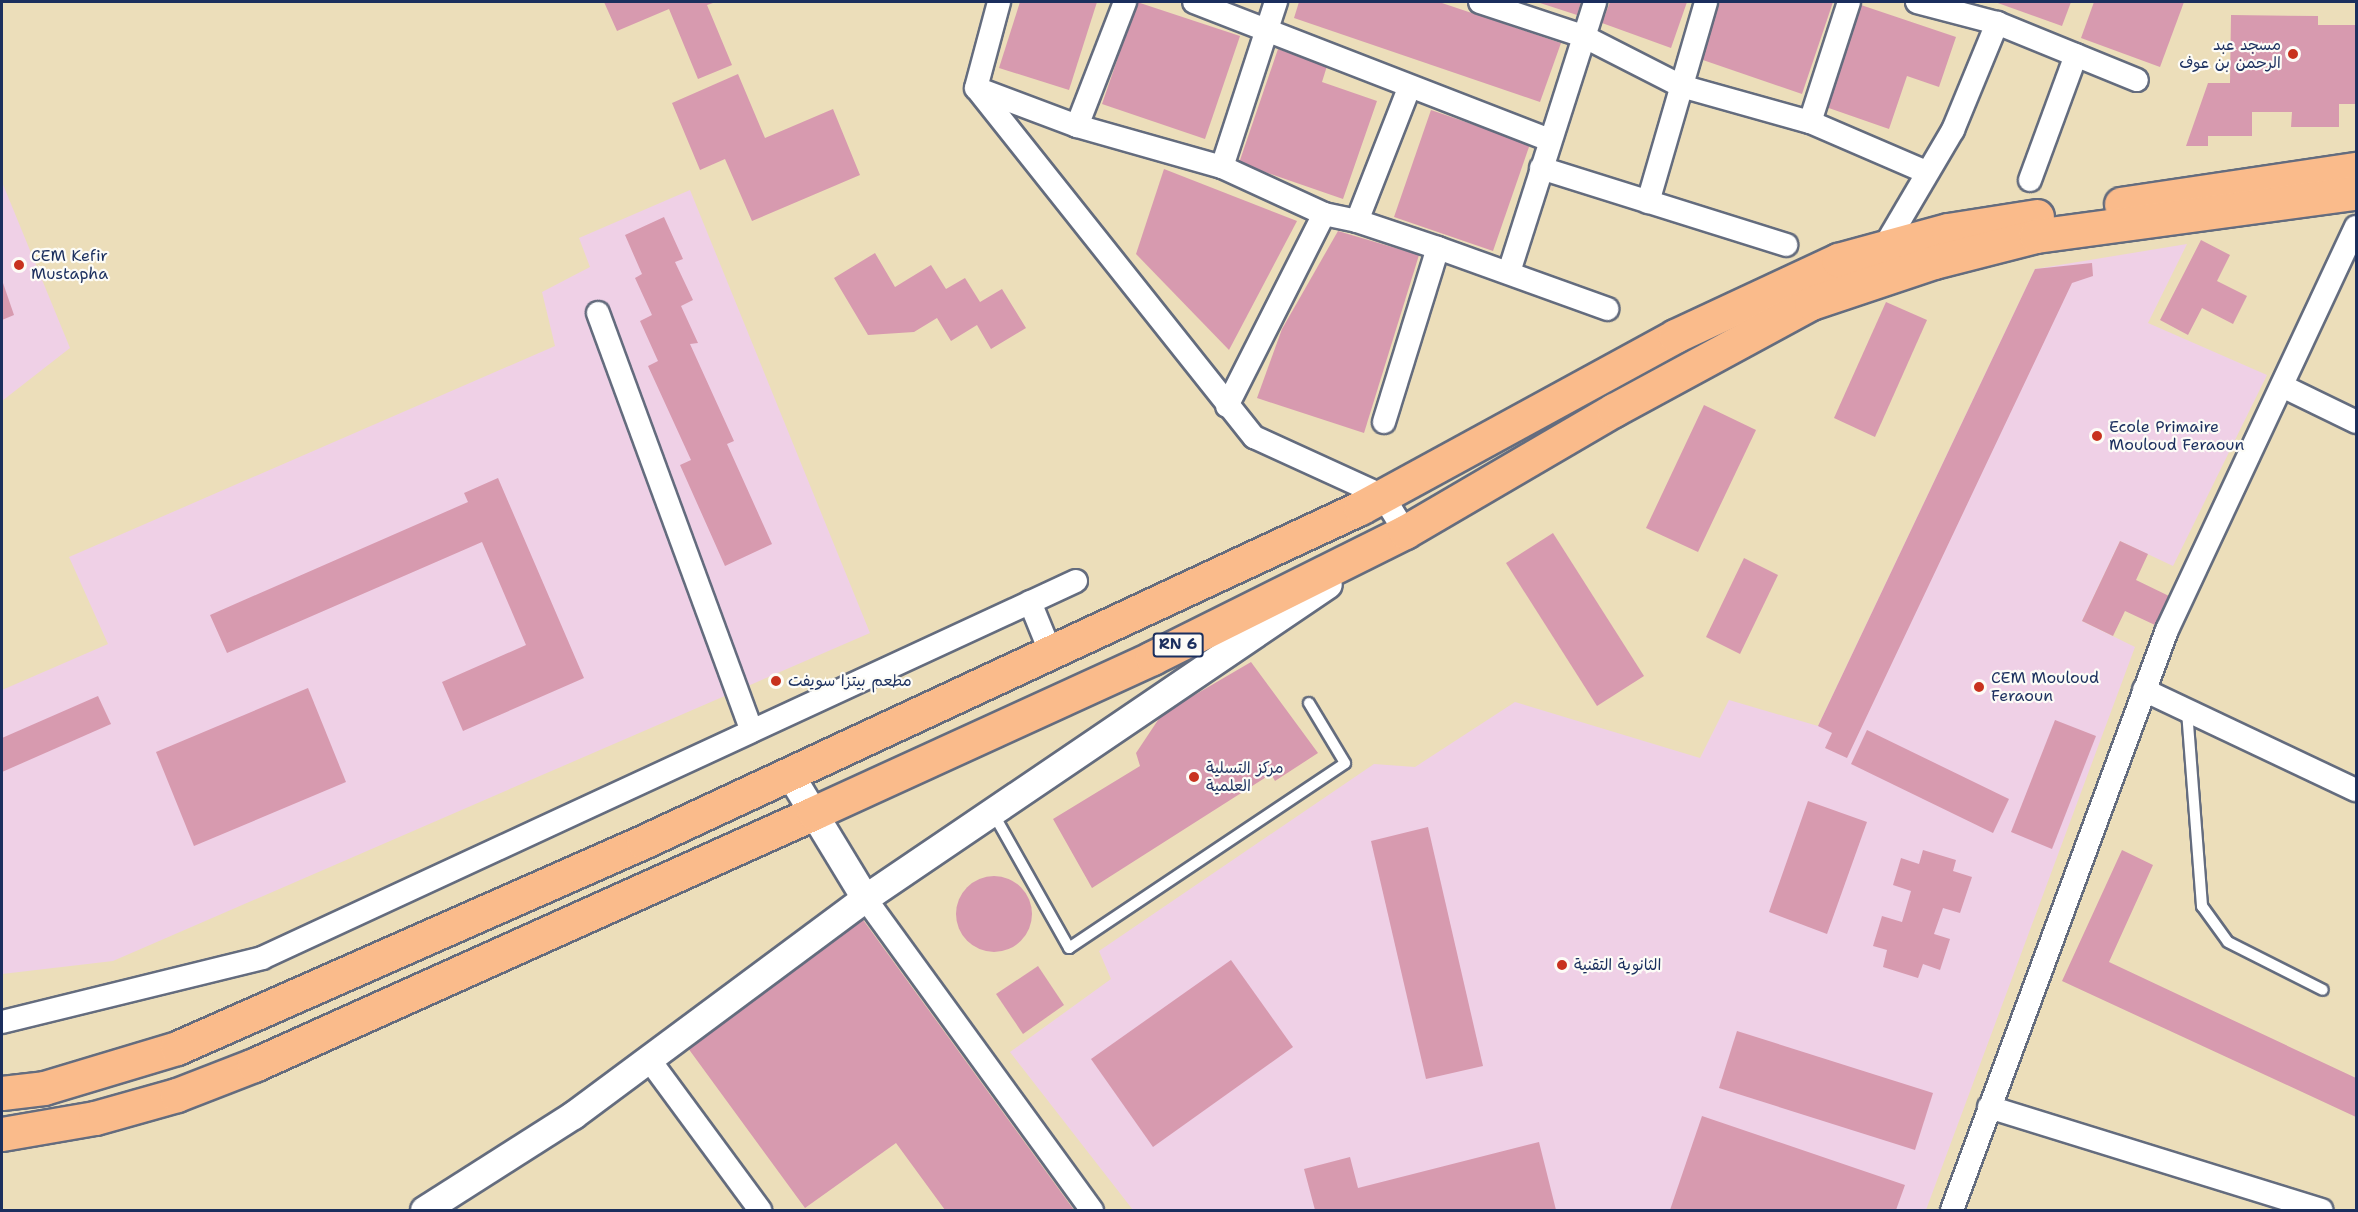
<!DOCTYPE html>
<html>
<head>
<meta charset="utf-8">
<style>
  body { margin:0 }
  #map { position:relative; width:2358px; height:1212px; overflow:hidden; background:#ecdeba; font-family:"Shantell Sans","Playpen Sans Arabic",sans-serif }
  div>[style] { position:absolute }
  [style*='--x'] { left:calc(var(--x)*1px); top:calc(var(--y)*1px); width:calc(var(--w)*1px); rotate:calc(var(--a)*1deg) }
  .built>* { inset:0; background:#efd0e6 }
  .building>* { inset:0; background:#d79aaf }
  .round { border-radius:50% }
  .roads { filter:drop-shadow(2px 0 #646c7e) drop-shadow(-2px 0 #646c7e) drop-shadow(0 2px #646c7e) drop-shadow(0 -2px #646c7e) }
  .service>* { height:10px; margin:-5px; padding:0 5px; transform-origin:5px; border-radius:5px; background:#fff }
  .minor>* { height:22px; margin:-11px; padding:0 11px; transform-origin:11px; border-radius:11px; background:#fff }
  .tertiary>* { height:27px; margin:-13.5px; padding:0 13.5px; transform-origin:13.5px; border-radius:13.5px; background:#fff }
  .primary>* { height:33px; margin:-16.5px; padding:0 16.5px; transform-origin:16.5px; border-radius:16.5px; background:#fabb8b }
  .dots>* { width:16px; height:16px; translate:-50% -50%; box-sizing:border-box; border:3px solid #fdfcf7; border-radius:50% }
  span { translate:-50% -50%; white-space:nowrap; text-align:center; line-height:1.15; -webkit-text-stroke:4.5px #fdfcf7; paint-order:stroke }
  .shield-label span { padding:2px 4px; background:#fdfcf7; border:2px solid; border-radius:4px; -webkit-text-stroke-width:0 }
  .shield-label { font-size:15px; color:#1b2f5e; font-weight:700 }
  .poi-label { font-size:16px; color:#1b2f5e }
  .right { translate:-100% -50%; text-align:right }
  .left { translate:0 -50%; text-align:left }
  .frame { position:absolute; inset:0; border:3px solid #1b2f5e; pointer-events:none }
</style>
</head>
<body>
<div id="map">
  <div class="built">
    <div style="clip-path:polygon(2px 182px,70px 348px,2px 401px)"></div>
    <div style="clip-path:polygon(690px 190px,870px 633px,113px 961px,2px 974px,2px 690px,108px 644px,69px 557px,555px 346px,542px 292px,590px 267px,579px 238px)"></div>
    <div style="clip-path:polygon(2187px 244px,2148px 323px,2267px 375px,2173px 566px,2120px 541px,2082px 621px,2135px 647px,1926px 1210px,1133px 1210px,1010px 1052px,1111px 979px,1099px 951px,1374px 764px,1415px 767px,1515px 702px,1700px 758px,1729px 700px,1818px 726px,2035px 269px)"></div>
  </div>
  <div class="building">
    <div style="clip-path:polygon(604px 2px,716px 2px,707px 5px,732px 65px,698px 79px,669px 9px,617px 31px)"></div>
    <div style="clip-path:polygon(1020px 2px,1097px 2px,1069px 90px,999px 68px)"></div>
    <div style="clip-path:polygon(1137px 2px,1240px 36px,1205px 139px,1102px 104px)"></div>
    <div style="clip-path:polygon(1299px 2px,1439px 2px,1561px 43px,1540px 102px,1294px 18px)"></div>
    <div style="clip-path:polygon(1537px 2px,1581px 2px,1577px 15px)"></div>
    <div style="clip-path:polygon(1610px 2px,1687px 2px,1671px 48px,1602px 23px)"></div>
    <div style="clip-path:polygon(1720px 2px,1833px 2px,1802px 94px,1700px 59px)"></div>
    <div style="clip-path:polygon(1995px 2px,2071px 2px,2062px 26px)"></div>
    <div style="clip-path:polygon(2094px 2px,2184px 2px,2160px 67px,2081px 38px)"></div>
    <div style="clip-path:polygon(1858px 4px,1956px 37px,1939px 87px,1907px 76px,1889px 129px,1823px 106px)"></div>
    <div style="clip-path:polygon(2231px 15px,2318px 16px,2318px 25px,2356px 25px,2356px 104px,2339px 104px,2339px 127px,2291px 127px,2292px 112px,2252px 112px,2252px 136px,2208px 136px,2208px 146px,2186px 146px,2208px 83px,2230px 83px)"></div>
    <div style="clip-path:polygon(1278px 49px,1327px 66px,1322px 82px,1377px 101px,1343px 199px,1239px 163px)"></div>
    <div style="clip-path:polygon(738px 74px,765px 138px,833px 109px,860px 175px,752px 221px,725px 159px,700px 170px,672px 103px)"></div>
    <div style="clip-path:polygon(1431px 110px,1530px 144px,1493px 251px,1394px 217px)"></div>
    <div style="clip-path:polygon(1164px 169px,1297px 221px,1229px 350px,1136px 254px)"></div>
    <div style="clip-path:polygon(664px 217px,683px 259px,675px 262px,693px 300px,681px 306px,698px 343px,690px 344px,734px 441px,727px 444px,772px 544px,725px 566px,680px 465px,691px 460px,648px 366px,658px 361px,640px 321px,652px 315px,635px 278px,642px 274px,625px 235px)"></div>
    <div style="clip-path:polygon(1338px 231px,1419px 255px,1364px 433px,1257px 398px,1282px 329px)"></div>
    <div style="clip-path:polygon(2201px 240px,2230px 255px,2217px 281px,2247px 296px,2233px 324px,2202px 308px,2188px 335px,2160px 320px)"></div>
    <div style="clip-path:polygon(875px 253px,895px 287px,931px 265px,946px 289px,965px 278px,980px 302px,1002px 289px,1026px 328px,991px 349px,977px 325px,951px 341px,937px 318px,914px 332px,868px 335px,834px 278px)"></div>
    <div style="clip-path:polygon(2092px 263px,2093px 276px,2072px 283px,1847px 758px,1825px 748px,1832px 733px,1818px 726px,2035px 269px)"></div>
    <div style="clip-path:polygon(2px 280px,14px 315px,2px 320px)"></div>
    <div style="clip-path:polygon(1886px 302px,1927px 320px,1875px 437px,1834px 418px)"></div>
    <div style="clip-path:polygon(1704px 405px,1756px 430px,1698px 552px,1646px 528px)"></div>
    <div style="clip-path:polygon(498px 478px,584px 678px,463px 731px,442px 682px,526px 645px,482px 542px,227px 653px,210px 615px,468px 502px,464px 493px)"></div>
    <div style="clip-path:polygon(1553px 533px,1644px 676px,1597px 706px,1506px 563px)"></div>
    <div style="clip-path:polygon(2120px 541px,2148px 554px,2136px 580px,2169px 596px,2155px 625px,2125px 611px,2113px 636px,2082px 621px)"></div>
    <div style="clip-path:polygon(1744px 558px,1778px 575px,1740px 654px,1706px 637px)"></div>
    <div style="clip-path:polygon(1251px 662px,1318px 753px,1275px 781px,1271px 774px,1092px 888px,1053px 819px,1140px 766px,1136px 753px,1162px 714px)"></div>
    <div style="clip-path:polygon(308px 688px,346px 782px,194px 846px,156px 752px)"></div>
    <div style="clip-path:polygon(98px 696px,111px 724px,2px 772px,2px 738px)"></div>
    <div style="clip-path:polygon(2055px 720px,2096px 736px,2052px 849px,2011px 832px)"></div>
    <div style="clip-path:polygon(1867px 730px,2009px 799px,1993px 833px,1851px 764px)"></div>
    <div style="clip-path:polygon(1808px 801px,1867px 822px,1827px 934px,1769px 912px)"></div>
    <div style="clip-path:polygon(1428px 827px,1483px 1066px,1426px 1079px,1371px 841px)"></div>
    <div style="clip-path:polygon(1923px 850px,1956px 860px,1953px 871px,1972px 877px,1960px 913px,1943px 908px,1934px 934px,1950px 939px,1940px 970px,1923px 964px,1918px 978px,1883px 967px,1887px 950px,1873px 946px,1882px 916px,1902px 922px,1911px 891px,1893px 885px,1901px 858px,1919px 864px)"></div>
    <div style="clip-path:polygon(2122px 850px,2153px 865px,2109px 962px,2356px 1078px,2356px 1117px,2062px 981px)"></div>
    <div class="round" style="left:956px;top:876px;width:76px;height:76px"></div>
    <div style="clip-path:polygon(861px 917px,1074px 1210px,945px 1210px,896px 1143px,805px 1208px,685px 1044px)"></div>
    <div style="clip-path:polygon(1231px 960px,1293px 1047px,1153px 1147px,1091px 1059px)"></div>
    <div style="clip-path:polygon(1038px 966px,1064px 1005px,1023px 1034px,996px 994px)"></div>
    <div style="clip-path:polygon(1737px 1031px,1933px 1093px,1915px 1150px,1719px 1088px)"></div>
    <div style="clip-path:polygon(1702px 1116px,1905px 1185px,1896px 1210px,1670px 1210px)"></div>
    <div style="clip-path:polygon(1539px 1142px,1556px 1210px,1315px 1210px,1304px 1169px,1350px 1157px,1358px 1188px)"></div>
  </div>
  <div class="roads">
    <div class="service">
      <div style="--x:2187;--y:711;--w:196;--a:85.6"></div>
      <div style="--x:2202;--y:906;--w:44;--a:54.2"></div>
      <div style="--x:2228;--y:942;--w:106;--a:26.8"></div>
      <div style="--x:993;--y:813;--w:155;--a:60.6"></div>
      <div style="--x:1069;--y:948;--w:332;--a:-33.8"></div>
      <div style="--x:1345;--y:763;--w:70;--a:-121"></div>
    </div>
    <div class="minor">
      <div style="--x:1194;--y:2;--w:382;--a:21.2"></div>
      <div style="--x:1480;--y:2;--w:108;--a:18.3"></div>
      <div style="--x:1583;--y:36;--w:110;--a:27"></div>
      <div style="--x:1681;--y:86;--w:134;--a:15.6"></div>
      <div style="--x:1810;--y:122;--w:126;--a:23.3"></div>
      <div style="--x:1917;--y:2;--w:83;--a:14.7"></div>
      <div style="--x:1997;--y:23;--w:151;--a:22.2"></div>
      <div style="--x:976;--y:88;--w:108;--a:20.6"></div>
      <div style="--x:1077;--y:126;--w:151;--a:15.8"></div>
      <div style="--x:1222;--y:167;--w:112;--a:24.7"></div>
      <div style="--x:1324;--y:214;--w:34;--a:12"></div>
      <div style="--x:1357;--y:221;--w:85;--a:18.4"></div>
      <div style="--x:1438;--y:248;--w:180;--a:19.8"></div>
      <div style="--x:976;--y:88;--w:89;--a:-75"></div>
      <div style="--x:977;--y:89;--w:445;--a:51.5"></div>
      <div style="--x:1254;--y:437;--w:142;--a:24.6"></div>
      <div style="--x:1383;--y:496;--w:42;--a:58.6"></div>
      <div style="--x:1810;--y:122;--w:126;--a:-72"></div>
      <div style="--x:1077;--y:126;--w:133;--a:-68.8"></div>
      <div style="--x:1222;--y:167;--w:174;--a:-71.9"></div>
      <div style="--x:1541;--y:168;--w:257;--a:17.4"></div>
      <div style="--x:2030;--y:180;--w:133;--a:-69.8"></div>
      <div style="--x:1648;--y:202;--w:208;--a:-73.8"></div>
      <div style="--x:1357;--y:221;--w:143;--a:-68.6"></div>
      <div style="--x:1884;--y:247;--w:136;--a:-59.5"></div>
      <div style="--x:1953;--y:130;--w:116;--a:-67.6"></div>
      <div style="--x:1509;--y:272;--w:283;--a:-72.3"></div>
      <div style="--x:598;--y:313;--w:445;--a:69.8"></div>
      <div style="--x:2282;--y:386;--w:82;--a:25.9"></div>
      <div style="--x:1227;--y:406;--w:215;--a:-63.2"></div>
      <div style="--x:1384;--y:422;--w:182;--a:-72.8"></div>
      <div style="--x:1030;--y:602;--w:53;--a:67.8"></div>
      <div style="--x:2144;--y:690;--w:234;--a:25.3"></div>
      <div style="--x:865;--y:898;--w:386;--a:54"></div>
      <div style="--x:2;--y:1022;--w:268;--a:-13.8"></div>
      <div style="--x:262;--y:958;--w:897;--a:-24.85"></div>
      <div style="--x:648;--y:1058;--w:189;--a:53.6"></div>
      <div style="--x:1989;--y:1107;--w:348;--a:17.2"></div>
      <div style="--x:1952;--y:1210;--w:619;--a:-69.66"></div>
      <div style="--x:2167;--y:630;--w:445;--a:-64.9"></div>
    </div>
    <div class="tertiary">
      <div style="--x:865;--y:898;--w:559;--a:-34.14"></div>
      <div style="--x:424;--y:1210;--w:177;--a:-32.5"></div>
      <div style="--x:573;--y:1115;--w:364;--a:-36.6"></div>
      <div style="--x:865;--y:898;--w:146;--a:-121.3"></div>
    </div>
    <div class="primary">
      <div style="--x:2121;--y:204;--w:238;--a:-8.5"></div>
      <div style="--x:2;--y:1093;--w:42;--a:-6.8"></div>
      <div style="--x:44;--y:1088;--w:139;--a:-16.7"></div>
      <div style="--x:177;--y:1048;--w:510;--a:-23.85"></div>
      <div style="--x:643;--y:842;--w:791;--a:-24.98"></div>
      <div style="--x:1360;--y:508;--w:359;--a:-28.6"></div>
      <div style="--x:1675;--y:336;--w:180;--a:-25"></div>
      <div style="--x:1838;--y:260;--w:114;--a:-15.3"></div>
      <div style="--x:1948;--y:230;--w:90;--a:-8.9"></div>
      <div style="--x:2;--y:1134;--w:94;--a:-9.8"></div>
      <div style="--x:95;--y:1118;--w:85;--a:-15.7"></div>
      <div style="--x:177;--y:1095;--w:83;--a:-21.3"></div>
      <div style="--x:254;--y:1065;--w:614;--a:-24.23"></div>
      <div style="--x:814;--y:813;--w:372;--a:-24.6"></div>
      <div style="--x:1152;--y:658;--w:283;--a:-26.5"></div>
      <div style="--x:1405;--y:532;--w:242;--a:-30.3"></div>
      <div style="--x:1614;--y:410;--w:224;--a:-28.5"></div>
      <div style="--x:1811;--y:303;--w:130;--a:-18.4"></div>
      <div style="--x:1934;--y:262;--w:105;--a:-14.3"></div>
      <div style="--x:2036;--y:236;--w:323;--a:-7.7"></div>
    </div>
  </div>
  <div class="dots">
    <div style="left:2293px;top:54px;background:#c8321e"></div>
    <div style="left:19px;top:265px;background:#c8321e"></div>
    <div style="left:2097px;top:436px;background:#c8321e"></div>
    <div style="left:776px;top:681px;background:#c8321e"></div>
    <div style="left:1979px;top:687px;background:#c8321e"></div>
    <div style="left:1194px;top:777px;background:#c8321e"></div>
    <div style="left:1562px;top:965px;background:#c8321e"></div>
  </div>
  <div class="shield-label">
    <span style="left:1178px;top:645px">RN 6</span>
  </div>
  <div class="poi-label">
    <span class="right" style="left:2281px;top:54px">مسجد عبد<br>الرحمن بن عوف</span>
    <span class="left" style="left:31px;top:265px">CEM Kefir<br>Mustapha</span>
    <span class="left" style="left:2109px;top:436px">Ecole Primaire<br>Mouloud Feraoun</span>
    <span class="left" style="left:1991px;top:687px">CEM Mouloud<br>Feraoun</span>
    <span class="left" style="left:788px;top:681px">مطعم بيتزا سويفت</span>
    <span class="left" style="left:1206px;top:777px">مركز التسلية<br>العلمية</span>
    <span class="left" style="left:1574px;top:965px">الثانوية التقنية</span>
  </div>
  <div class="frame"></div>
</div>
</body>
</html>
